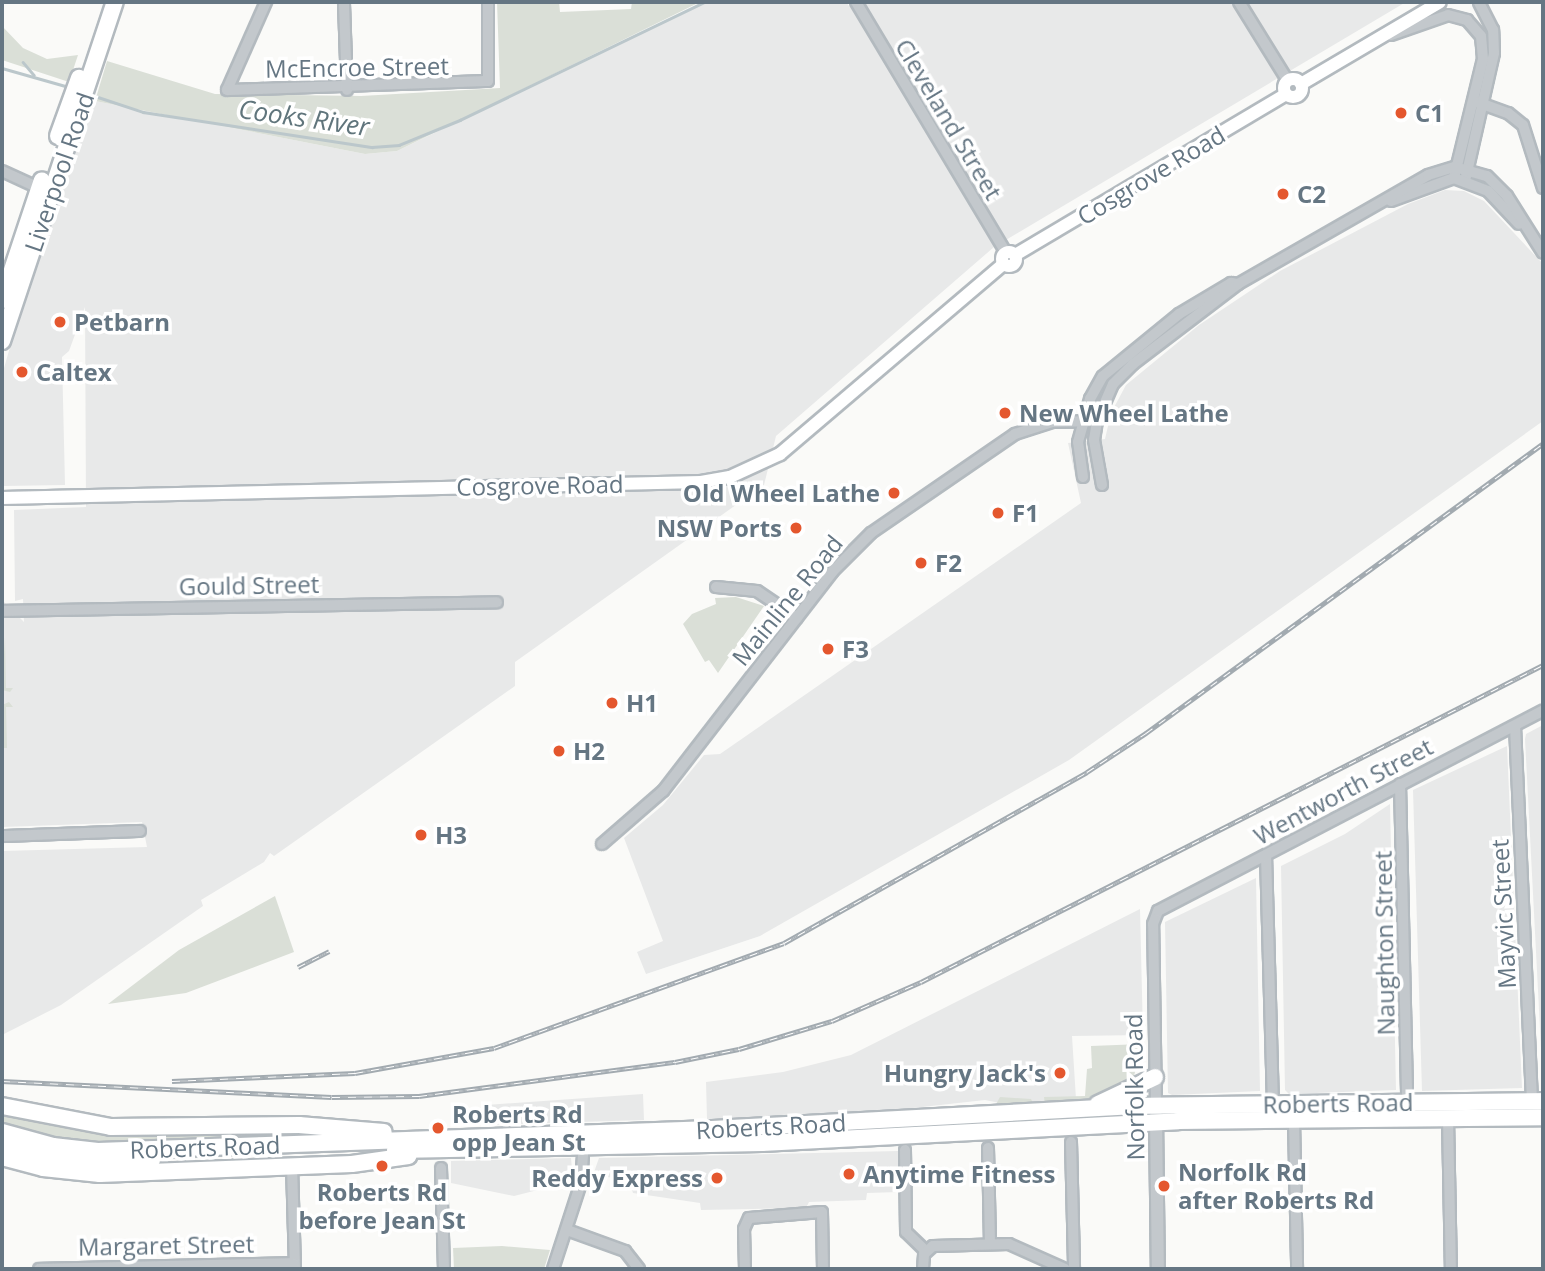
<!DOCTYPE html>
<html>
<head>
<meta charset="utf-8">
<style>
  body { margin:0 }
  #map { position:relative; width:1545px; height:1271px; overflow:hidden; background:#fafaf8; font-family:"Open Sans",sans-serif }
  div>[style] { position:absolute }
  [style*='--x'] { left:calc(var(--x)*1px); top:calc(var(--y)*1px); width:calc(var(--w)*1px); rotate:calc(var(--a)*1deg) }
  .built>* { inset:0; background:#e8e9e9 }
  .green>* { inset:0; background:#dadfd7 }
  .stream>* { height:2.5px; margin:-1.25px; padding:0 1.25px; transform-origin:1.25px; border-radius:1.25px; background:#bbc7cb }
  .roads { filter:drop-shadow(2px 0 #b3babf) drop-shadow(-2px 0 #b3babf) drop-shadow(0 2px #b3babf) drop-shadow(0 -2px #b3babf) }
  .minor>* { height:10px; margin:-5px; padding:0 5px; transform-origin:5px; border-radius:5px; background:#c3c8cc }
  .tertiary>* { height:12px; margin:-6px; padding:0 6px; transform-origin:6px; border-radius:6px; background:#c3c8cc }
  .secondary>* { height:12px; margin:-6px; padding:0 6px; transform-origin:6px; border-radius:6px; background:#fff }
  .secondary>.ring { margin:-6px; padding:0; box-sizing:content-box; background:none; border:12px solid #fff; border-radius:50% }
  .trunk>* { height:16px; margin:-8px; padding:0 8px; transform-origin:8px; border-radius:8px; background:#fff }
  .rail>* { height:5px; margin-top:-2.5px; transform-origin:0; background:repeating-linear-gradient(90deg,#fff 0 8px,#a2aab0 0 16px); box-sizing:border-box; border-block:2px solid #a2aab0 }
  .dots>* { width:19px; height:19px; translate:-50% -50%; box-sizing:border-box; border:4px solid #fff; border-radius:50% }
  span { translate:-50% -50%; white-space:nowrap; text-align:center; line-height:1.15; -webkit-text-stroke:7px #fff; paint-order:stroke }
  .street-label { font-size:24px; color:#657683 }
  .poi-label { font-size:24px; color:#657683; font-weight:700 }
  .left { translate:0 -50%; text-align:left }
  .right { translate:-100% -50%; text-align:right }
  .water-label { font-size:26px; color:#60757c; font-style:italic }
  .frame { position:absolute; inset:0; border:4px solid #657683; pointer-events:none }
</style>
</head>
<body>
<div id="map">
  <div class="built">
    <div style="clip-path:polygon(705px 2px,846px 2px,849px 6px,855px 2px,1406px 2px,994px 247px,776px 436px,764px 485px,515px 662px,515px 686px,274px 856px,270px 853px,264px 862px,201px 900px,203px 906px,61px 1005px,2px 1035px,2px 851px,147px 847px,142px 822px,2px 827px,2px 600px,24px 622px,23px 599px,15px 601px,14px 510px,86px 507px,85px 307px,69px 351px,62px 357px,65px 485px,4px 486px,2px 597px,2px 375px,31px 274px,95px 101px,365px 154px,397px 151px)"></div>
    <div style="clip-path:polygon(1445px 190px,1464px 191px,1484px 201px,1543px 264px,1543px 421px,1069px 760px,760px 936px,646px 974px,637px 952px,663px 941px,624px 838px,663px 805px,704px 755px,720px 754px,1081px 503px,1068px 443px,1105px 439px,1111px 413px,1126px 385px,1199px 325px,1280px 271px,1408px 204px)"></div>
    <div style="clip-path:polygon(1543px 725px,1543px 1087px,1525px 739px,1526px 734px)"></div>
    <div style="clip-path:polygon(1507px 746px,1522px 1088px,1422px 1091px,1413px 790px)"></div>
    <div style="clip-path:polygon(1390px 804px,1396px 1090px,1289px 1094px,1285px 1090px,1281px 866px,1345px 834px)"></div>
    <div style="clip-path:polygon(1256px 878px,1260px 1091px,1172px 1095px,1168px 1093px,1165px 922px)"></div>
    <div style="clip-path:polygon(1140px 909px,1143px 1035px,1072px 1036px,1076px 1099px,1000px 1103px,985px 1100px,913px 1108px,707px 1119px,706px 1082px,783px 1072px,851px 1055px)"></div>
    <div style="clip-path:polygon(643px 1094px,644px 1120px,487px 1125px,486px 1105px)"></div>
    <div style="clip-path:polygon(898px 1151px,899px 1192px,867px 1193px,866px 1200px,809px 1202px,806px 1208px,701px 1210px,700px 1203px,633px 1193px,629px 1180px,593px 1175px,599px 1158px)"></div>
    <div style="clip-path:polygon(571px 1158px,573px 1181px,514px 1196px,451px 1183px,451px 1161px)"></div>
  </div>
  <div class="green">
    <div style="clip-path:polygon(497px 2px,559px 2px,560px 12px,631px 9px,632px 2px,700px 2px,397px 151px,365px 154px,95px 101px,107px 61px,215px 94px,361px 96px,500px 88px)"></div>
    <div style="clip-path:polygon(2px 26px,23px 48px,47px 59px,78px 55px,69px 82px,2px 60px)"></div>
    <div style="clip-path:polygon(736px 597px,764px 606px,718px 673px,709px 660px,705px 662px,683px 624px,692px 614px,716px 604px,715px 598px)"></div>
    <div style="clip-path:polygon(5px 637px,6px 688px,13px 688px,10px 692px,2px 690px)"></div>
    <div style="clip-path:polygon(9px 702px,13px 707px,6px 707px,7px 748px,2px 748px,2px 705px)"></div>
    <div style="clip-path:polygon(275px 896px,294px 952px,186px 993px,108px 1004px,179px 950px)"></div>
    <div style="clip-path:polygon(1142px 1044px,1133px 1080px,1099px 1100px,1045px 1105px,1044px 1097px,1085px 1096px,1087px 1069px,1092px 1068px,1091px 1046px)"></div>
    <div style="clip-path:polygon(1000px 1097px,1031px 1099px,1034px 1105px,994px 1108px)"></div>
    <div style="clip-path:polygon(2px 1111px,22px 1115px,360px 1135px,110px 1144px,61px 1141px,2px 1125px)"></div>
    <div style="clip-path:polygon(1004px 1120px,1004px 1124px,676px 1139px)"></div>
    <div style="clip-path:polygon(502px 1246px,550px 1250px,544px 1269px,454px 1269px,453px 1248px)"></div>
  </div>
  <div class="stream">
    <div style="--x:23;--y:62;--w:17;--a:50"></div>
    <div style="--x:2;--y:68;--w:70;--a:15.8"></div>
    <div style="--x:92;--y:95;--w:54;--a:18.4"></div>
    <div style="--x:143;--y:112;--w:232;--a:8.7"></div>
    <div style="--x:372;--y:147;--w:27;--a:-4"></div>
    <div style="--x:399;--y:145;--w:66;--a:-22.3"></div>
    <div style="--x:460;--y:120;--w:271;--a:-25.8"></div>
  </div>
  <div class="roads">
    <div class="minor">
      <div style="--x:266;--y:2;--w:96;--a:113.9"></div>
      <div style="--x:227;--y:90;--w:261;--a:-2"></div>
      <div style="--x:488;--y:81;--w:79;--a:-90"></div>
      <div style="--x:856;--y:2;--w:292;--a:59.1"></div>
      <div style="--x:1239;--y:2;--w:93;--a:58.2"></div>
      <div style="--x:344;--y:4;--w:86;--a:88"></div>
      <div style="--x:1391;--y:35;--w:60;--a:-19.3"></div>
      <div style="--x:1448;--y:15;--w:20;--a:15"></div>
      <div style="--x:1467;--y:20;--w:21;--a:49"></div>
      <div style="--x:1481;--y:36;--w:23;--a:85"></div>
      <div style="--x:1483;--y:59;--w:122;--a:103.7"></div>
      <div style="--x:1477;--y:102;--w:33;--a:20"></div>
      <div style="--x:1508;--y:113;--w:19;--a:39"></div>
      <div style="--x:1523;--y:125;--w:66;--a:72.4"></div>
      <div style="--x:2;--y:171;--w:41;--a:24.7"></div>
      <div style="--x:1465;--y:181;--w:131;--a:-77.2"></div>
      <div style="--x:1494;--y:53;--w:23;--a:-92"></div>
      <div style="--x:1493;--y:30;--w:31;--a:-117"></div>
      <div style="--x:1391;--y:201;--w:67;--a:-20.1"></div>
      <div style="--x:1454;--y:178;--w:36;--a:21"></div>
      <div style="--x:1488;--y:191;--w:45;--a:46.8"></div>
      <div style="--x:1083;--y:477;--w:35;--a:-98"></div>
      <div style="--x:1078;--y:442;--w:45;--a:-74.4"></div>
      <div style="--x:1090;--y:399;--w:26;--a:-61"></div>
      <div style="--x:1103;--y:376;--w:98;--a:-39.2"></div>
      <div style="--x:1179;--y:314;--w:61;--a:-30.8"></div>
      <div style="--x:1231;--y:283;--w:7;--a:8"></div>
      <div style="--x:1102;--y:485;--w:46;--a:-100.1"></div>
      <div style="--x:1094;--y:440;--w:19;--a:-81"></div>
      <div style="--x:1097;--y:421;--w:40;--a:-66.6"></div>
      <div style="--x:1113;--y:384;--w:28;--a:-45"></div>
      <div style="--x:1133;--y:364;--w:132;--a:-37.3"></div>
      <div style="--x:1238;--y:284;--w:219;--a:-29.8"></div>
      <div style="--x:1428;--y:175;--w:28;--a:-17"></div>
      <div style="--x:1455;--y:167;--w:33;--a:16"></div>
      <div style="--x:1487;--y:176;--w:28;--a:45"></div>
      <div style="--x:1507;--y:196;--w:67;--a:57.7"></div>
      <div style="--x:716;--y:587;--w:41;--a:5.6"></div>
      <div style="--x:757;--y:591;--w:48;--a:34"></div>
      <div style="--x:2;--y:611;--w:495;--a:-1"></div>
      <div style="--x:1515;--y:726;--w:375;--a:87.4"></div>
      <div style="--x:1400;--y:784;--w:318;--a:88.7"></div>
      <div style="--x:2;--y:836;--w:138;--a:-2.1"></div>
      <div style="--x:602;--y:844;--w:81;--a:-41"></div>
      <div style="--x:663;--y:791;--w:277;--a:-52.3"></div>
      <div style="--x:832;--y:572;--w:55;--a:-45"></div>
      <div style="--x:871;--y:533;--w:175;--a:-34.5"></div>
      <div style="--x:1015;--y:434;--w:40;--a:-18"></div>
      <div style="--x:1053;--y:422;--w:44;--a:-1.3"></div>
      <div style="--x:1266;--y:855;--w:249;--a:88.4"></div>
      <div style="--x:1156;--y:1106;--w:182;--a:-90.9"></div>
      <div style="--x:1153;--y:924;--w:14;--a:-69"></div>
      <div style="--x:1158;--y:911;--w:434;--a:-27.5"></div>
      <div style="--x:1448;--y:1118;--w:151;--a:88.9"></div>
      <div style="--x:1294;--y:1120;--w:149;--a:88.8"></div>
      <div style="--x:1071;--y:1142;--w:127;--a:88.6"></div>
      <div style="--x:988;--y:1148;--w:96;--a:88.8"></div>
      <div style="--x:905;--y:1150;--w:82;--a:89.3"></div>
      <div style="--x:906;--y:1232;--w:28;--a:44"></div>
      <div style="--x:292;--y:1166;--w:103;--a:88.3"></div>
      <div style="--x:441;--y:1168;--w:101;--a:88.3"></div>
      <div style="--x:567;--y:1230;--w:62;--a:19.9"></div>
      <div style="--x:625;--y:1251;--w:23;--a:52"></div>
      <div style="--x:39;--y:1269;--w:255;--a:-1.3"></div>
      <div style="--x:553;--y:1269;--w:90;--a:-72"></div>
      <div style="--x:581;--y:1183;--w:42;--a:-85.9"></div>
      <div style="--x:745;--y:1269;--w:40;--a:-91.4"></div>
      <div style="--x:744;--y:1229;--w:12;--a:-66"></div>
      <div style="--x:749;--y:1218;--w:73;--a:-4.7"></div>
      <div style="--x:822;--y:1212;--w:57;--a:89"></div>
      <div style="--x:923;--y:1269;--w:15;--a:-86"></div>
      <div style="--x:924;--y:1254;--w:12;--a:-42"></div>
      <div style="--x:933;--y:1246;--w:76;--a:-1.5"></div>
      <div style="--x:1009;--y:1244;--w:61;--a:24.1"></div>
    </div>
    <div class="tertiary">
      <div style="--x:1156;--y:1116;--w:153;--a:89.3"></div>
    </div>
    <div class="secondary">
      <div class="ring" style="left:1284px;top:79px;width:6px;height:6px"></div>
      <div style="--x:1301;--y:84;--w:161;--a:-30.5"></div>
      <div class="ring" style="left:1002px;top:252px;width:2px;height:2px"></div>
      <div style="--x:1015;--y:255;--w:315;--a:-30.7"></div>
      <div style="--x:2;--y:498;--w:699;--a:-1.31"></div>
      <div style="--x:701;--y:482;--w:29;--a:-10"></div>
      <div style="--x:730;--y:477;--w:55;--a:-24.7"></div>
      <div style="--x:780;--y:454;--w:293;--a:-40.4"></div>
    </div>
    <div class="trunk">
      <div style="--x:58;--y:136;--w:62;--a:-70.1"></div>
      <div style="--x:2;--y:300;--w:126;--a:-71.6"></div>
      <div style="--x:2;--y:341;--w:357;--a:-71.6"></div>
      <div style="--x:1098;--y:1104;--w:63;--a:-25.3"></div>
      <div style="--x:2;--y:1106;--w:111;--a:10.9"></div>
      <div style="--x:111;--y:1127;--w:188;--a:-0.6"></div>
      <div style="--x:299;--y:1125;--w:85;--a:4.7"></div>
      <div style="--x:2;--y:1132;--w:53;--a:15.4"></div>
      <div style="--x:53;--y:1146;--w:45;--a:6.3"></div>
      <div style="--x:98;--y:1151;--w:614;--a:-2.05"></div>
      <div style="--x:712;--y:1129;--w:424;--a:-3.1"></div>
      <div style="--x:1135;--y:1106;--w:408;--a:-0.7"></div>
      <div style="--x:2;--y:1144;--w:68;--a:13.6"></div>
      <div style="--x:68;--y:1160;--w:84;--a:0"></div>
      <div style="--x:395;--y:1150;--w:367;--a:-1.1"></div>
      <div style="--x:762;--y:1143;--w:417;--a:-3"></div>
      <div style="--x:1178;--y:1121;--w:365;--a:-0.6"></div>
      <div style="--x:2;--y:1157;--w:42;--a:15"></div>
      <div style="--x:43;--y:1168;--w:57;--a:6"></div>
      <div style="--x:100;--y:1174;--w:252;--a:-2.3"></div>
      <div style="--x:352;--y:1164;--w:57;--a:-8.1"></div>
    </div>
  </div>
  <div class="rail">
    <div style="--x:298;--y:967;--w:35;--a:-27"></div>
    <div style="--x:2;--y:1081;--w:330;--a:2.8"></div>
    <div style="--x:332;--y:1097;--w:87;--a:-0.7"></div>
    <div style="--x:419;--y:1096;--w:258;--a:-7.6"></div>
    <div style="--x:675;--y:1062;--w:65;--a:-11.5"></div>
    <div style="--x:739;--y:1049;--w:97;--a:-16.8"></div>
    <div style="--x:832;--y:1021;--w:97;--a:-23.7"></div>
    <div style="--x:921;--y:982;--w:698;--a:-27.01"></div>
    <div style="--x:172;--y:1081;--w:183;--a:-2.5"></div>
    <div style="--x:355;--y:1073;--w:141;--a:-10.2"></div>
    <div style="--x:494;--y:1048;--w:308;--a:-19.9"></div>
    <div style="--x:784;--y:943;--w:348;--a:-29.4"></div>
    <div style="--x:1087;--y:772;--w:71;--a:-33.5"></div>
    <div style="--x:1146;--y:733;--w:492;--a:-36.1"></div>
  </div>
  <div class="dots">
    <div style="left:1401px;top:113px;background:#e4572e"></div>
    <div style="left:1283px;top:194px;background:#e4572e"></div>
    <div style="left:60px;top:322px;background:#e4572e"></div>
    <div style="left:22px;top:372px;background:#e4572e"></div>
    <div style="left:1005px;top:413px;background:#e4572e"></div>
    <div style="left:894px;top:493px;background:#e4572e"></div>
    <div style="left:998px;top:513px;background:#e4572e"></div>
    <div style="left:796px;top:528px;background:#e4572e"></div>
    <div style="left:921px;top:563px;background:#e4572e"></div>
    <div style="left:828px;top:649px;background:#e4572e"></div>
    <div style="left:612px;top:703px;background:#e4572e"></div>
    <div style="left:559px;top:751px;background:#e4572e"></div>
    <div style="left:421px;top:835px;background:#e4572e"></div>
    <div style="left:1060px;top:1073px;background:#e4572e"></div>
    <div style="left:438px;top:1128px;background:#e4572e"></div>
    <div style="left:382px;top:1166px;background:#e4572e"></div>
    <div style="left:849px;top:1174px;background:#e4572e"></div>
    <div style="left:717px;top:1178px;background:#e4572e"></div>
    <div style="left:1164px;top:1186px;background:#e4572e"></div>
  </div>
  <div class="street-label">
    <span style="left:357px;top:67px;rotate:-1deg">McEncroe Street</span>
    <span style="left:949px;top:119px;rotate:59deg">Cleveland Street</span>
    <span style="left:59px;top:172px;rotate:-71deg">Liverpool Road</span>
    <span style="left:1151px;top:175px;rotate:-31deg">Cosgrove Road</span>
    <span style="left:540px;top:485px;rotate:-1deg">Cosgrove Road</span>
    <span style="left:249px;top:585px;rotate:-1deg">Gould Street</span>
    <span style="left:787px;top:600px;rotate:-51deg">Mainline Road</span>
    <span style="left:1343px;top:791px;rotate:-28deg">Wentworth Street</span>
    <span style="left:1503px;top:914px;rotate:-93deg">Mayvic Street</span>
    <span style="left:1384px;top:943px;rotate:-91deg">Naughton Street</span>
    <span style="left:1134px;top:1087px;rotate:-91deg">Norfolk Road</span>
    <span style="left:1338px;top:1103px;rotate:-1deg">Roberts Road</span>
    <span style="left:771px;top:1126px;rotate:-3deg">Roberts Road</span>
    <span style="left:205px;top:1147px;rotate:-2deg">Roberts Road</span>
    <span style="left:166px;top:1245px;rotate:-1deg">Margaret Street</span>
  </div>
  <div class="poi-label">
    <span class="left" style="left:1415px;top:113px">C1</span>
    <span class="left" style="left:1297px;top:194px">C2</span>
    <span class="left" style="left:74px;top:322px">Petbarn</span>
    <span class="left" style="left:36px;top:372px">Caltex</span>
    <span class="left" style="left:1019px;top:413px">New Wheel Lathe</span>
    <span class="right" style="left:880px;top:493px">Old Wheel Lathe</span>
    <span class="left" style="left:1012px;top:513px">F1</span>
    <span class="right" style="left:782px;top:528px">NSW Ports</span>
    <span class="left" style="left:935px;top:563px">F2</span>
    <span class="left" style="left:842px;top:649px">F3</span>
    <span class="left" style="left:626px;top:703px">H1</span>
    <span class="left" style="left:573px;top:751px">H2</span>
    <span class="left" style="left:435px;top:835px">H3</span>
    <span class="right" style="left:1046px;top:1073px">Hungry Jack's</span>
    <span class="left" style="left:452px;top:1128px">Roberts Rd<br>opp Jean St</span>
    <span class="left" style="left:1178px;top:1186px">Norfolk Rd<br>after Roberts Rd</span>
    <span class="left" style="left:863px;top:1174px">Anytime Fitness</span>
    <span class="right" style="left:703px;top:1178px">Reddy Express</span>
    <span style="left:382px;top:1206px">Roberts Rd<br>before Jean St</span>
  </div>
  <div class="water-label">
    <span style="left:304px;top:118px;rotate:8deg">Cooks River</span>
  </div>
  <div class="frame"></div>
</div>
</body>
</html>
